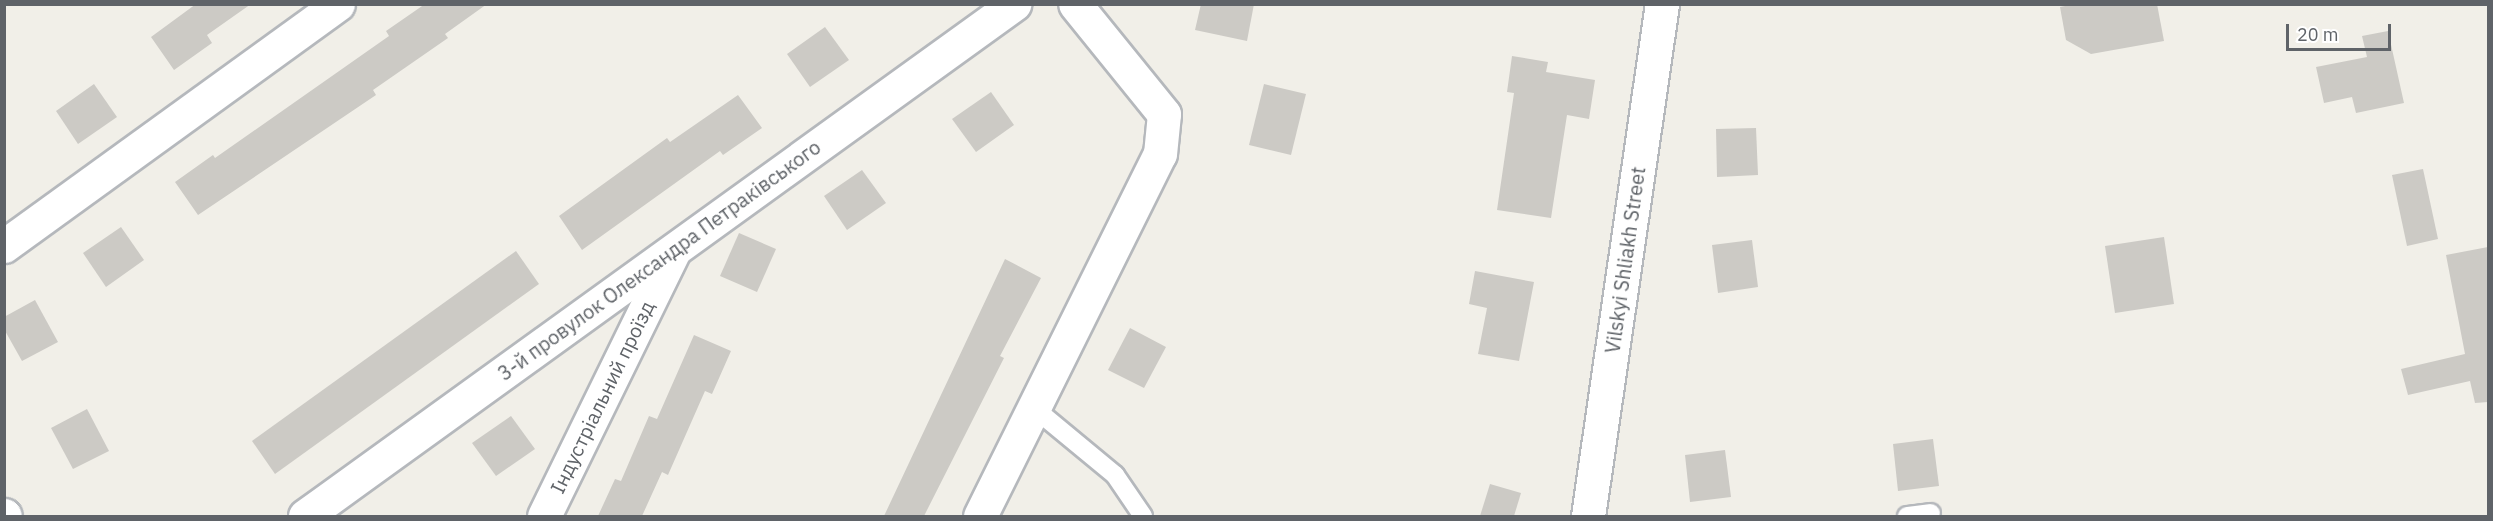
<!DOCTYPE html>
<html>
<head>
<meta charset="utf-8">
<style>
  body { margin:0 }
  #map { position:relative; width:2493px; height:521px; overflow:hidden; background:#f1efe8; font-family:"IBM Plex Sans",sans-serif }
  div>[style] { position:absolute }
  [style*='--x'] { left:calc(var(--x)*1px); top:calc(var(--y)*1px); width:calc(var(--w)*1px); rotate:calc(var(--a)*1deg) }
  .building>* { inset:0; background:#cccac5 }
  .roads { filter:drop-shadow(2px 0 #b5b8bc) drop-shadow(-2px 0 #b5b8bc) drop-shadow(0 2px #b5b8bc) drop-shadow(0 -2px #b5b8bc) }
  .lane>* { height:18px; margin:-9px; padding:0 9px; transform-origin:9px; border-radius:9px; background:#fff }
  .street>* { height:33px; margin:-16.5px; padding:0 16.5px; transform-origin:16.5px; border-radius:16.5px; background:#fff }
  .secondary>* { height:33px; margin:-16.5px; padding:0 16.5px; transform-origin:16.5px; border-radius:16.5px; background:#fff }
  span { translate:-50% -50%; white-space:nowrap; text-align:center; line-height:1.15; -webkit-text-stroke:5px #fff; paint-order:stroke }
  .street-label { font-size:20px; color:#5f6368 }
  .frame { position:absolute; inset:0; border:6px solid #5f6368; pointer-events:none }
  .scale { position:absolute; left:2286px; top:24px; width:105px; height:27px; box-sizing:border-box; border:3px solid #5f6368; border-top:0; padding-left:8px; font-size:18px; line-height:21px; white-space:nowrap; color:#5f6368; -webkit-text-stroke:4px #fff; paint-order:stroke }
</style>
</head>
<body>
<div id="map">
  <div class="building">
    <div style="clip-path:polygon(196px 4px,251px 4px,207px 35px,212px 43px,174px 70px,151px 37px)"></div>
    <div style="clip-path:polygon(425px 4px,487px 4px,445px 34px,448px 38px,373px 90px,376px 95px,198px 215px,175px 182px,213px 155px,215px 158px,389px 36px,386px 31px)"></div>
    <div style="clip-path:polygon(1201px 4px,1254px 4px,1247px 41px,1195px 30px)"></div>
    <div style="clip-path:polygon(2075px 4px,2157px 4px,2164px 41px,2091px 54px,2066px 40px,2060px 7px)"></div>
    <div style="clip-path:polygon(825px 27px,849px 60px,810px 87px,787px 54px)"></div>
    <div style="clip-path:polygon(2388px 31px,2404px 103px,2356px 113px,2352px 97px,2324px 103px,2316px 67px,2367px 57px,2362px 36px)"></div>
    <div style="clip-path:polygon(1512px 56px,1548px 62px,1546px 72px,1595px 80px,1589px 119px,1567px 115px,1551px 218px,1497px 210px,1514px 93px,1507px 92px)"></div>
    <div style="clip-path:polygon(94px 84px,117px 117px,78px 144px,56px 111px)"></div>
    <div style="clip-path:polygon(1264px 84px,1306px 94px,1291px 155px,1249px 145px)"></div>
    <div style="clip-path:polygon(991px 92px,1014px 125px,976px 152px,952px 119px)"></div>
    <div style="clip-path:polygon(738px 95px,762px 128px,723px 155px,720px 151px,582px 250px,559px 216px,667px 138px,670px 142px)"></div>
    <div style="clip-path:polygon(1756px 128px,1758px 175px,1717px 177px,1716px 129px)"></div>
    <div style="clip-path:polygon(2423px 169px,2438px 239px,2407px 246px,2392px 175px)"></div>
    <div style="clip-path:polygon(862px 170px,886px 203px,847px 230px,824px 196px)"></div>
    <div style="clip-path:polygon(121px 227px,144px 260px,106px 287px,83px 253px)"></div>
    <div style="clip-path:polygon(739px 233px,776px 249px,757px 292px,720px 276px)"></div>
    <div style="clip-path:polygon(2164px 237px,2174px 304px,2115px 313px,2105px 246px)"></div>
    <div style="clip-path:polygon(1752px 240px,1758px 287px,1718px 293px,1712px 245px)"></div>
    <div style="clip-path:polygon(2488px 247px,2488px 402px,2475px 403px,2470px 381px,2408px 395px,2401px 369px,2465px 354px,2446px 255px)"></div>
    <div style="clip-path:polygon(516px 251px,539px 284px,275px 474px,252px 441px)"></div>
    <div style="clip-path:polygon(1005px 259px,1041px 278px,1000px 356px,1004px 358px,924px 516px,884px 516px)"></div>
    <div style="clip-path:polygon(1475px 271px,1534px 282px,1519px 361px,1478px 354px,1487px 308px,1469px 304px)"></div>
    <div style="clip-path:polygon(35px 300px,58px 342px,22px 361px,4px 329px,4px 317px)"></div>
    <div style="clip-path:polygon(1130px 328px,1166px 347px,1144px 388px,1108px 370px)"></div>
    <div style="clip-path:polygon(694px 335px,731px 351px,712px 394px,705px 391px,668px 475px,662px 472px,642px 516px,598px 516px,615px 479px,621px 481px,649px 416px,657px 419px)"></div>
    <div style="clip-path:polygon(87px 409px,109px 451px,73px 469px,51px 428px)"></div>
    <div style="clip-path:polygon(511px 416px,535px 449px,496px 476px,472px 443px)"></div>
    <div style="clip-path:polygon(1933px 439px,1939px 486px,1898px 491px,1893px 444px)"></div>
    <div style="clip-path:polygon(1725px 450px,1731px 497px,1690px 502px,1685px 455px)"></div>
    <div style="clip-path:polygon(1490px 484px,1521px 493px,1514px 516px,1480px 516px)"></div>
  </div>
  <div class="roads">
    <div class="lane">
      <div style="--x:1034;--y:408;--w:105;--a:39.6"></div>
      <div style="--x:1115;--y:475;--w:50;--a:55.7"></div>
      <div style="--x:1907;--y:516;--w:24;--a:-7"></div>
    </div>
    <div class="street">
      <div style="--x:4;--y:246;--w:412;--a:-35.9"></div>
      <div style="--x:4;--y:515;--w:1;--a:45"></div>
      <div style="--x:305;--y:516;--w:875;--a:-35.83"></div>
      <div style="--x:544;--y:516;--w:295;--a:-63.9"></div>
      <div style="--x:980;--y:516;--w:404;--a:-63.6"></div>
      <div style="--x:1160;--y:154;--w:40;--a:-84.3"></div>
      <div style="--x:1164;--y:114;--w:141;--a:-129"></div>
    </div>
    <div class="secondary">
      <div style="--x:1588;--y:516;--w:517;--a:-81.78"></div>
    </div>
  </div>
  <div class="street-label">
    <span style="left:659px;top:260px;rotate:-36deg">3-й провулок Олександра Петраківського</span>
    <span style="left:1625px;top:260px;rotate:-82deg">Vilskyi Shliakh Street</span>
    <span style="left:602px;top:397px;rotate:-64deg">Індустріальний проїзд</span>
  </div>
  <div class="frame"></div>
  <div class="scale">20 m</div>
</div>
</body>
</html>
